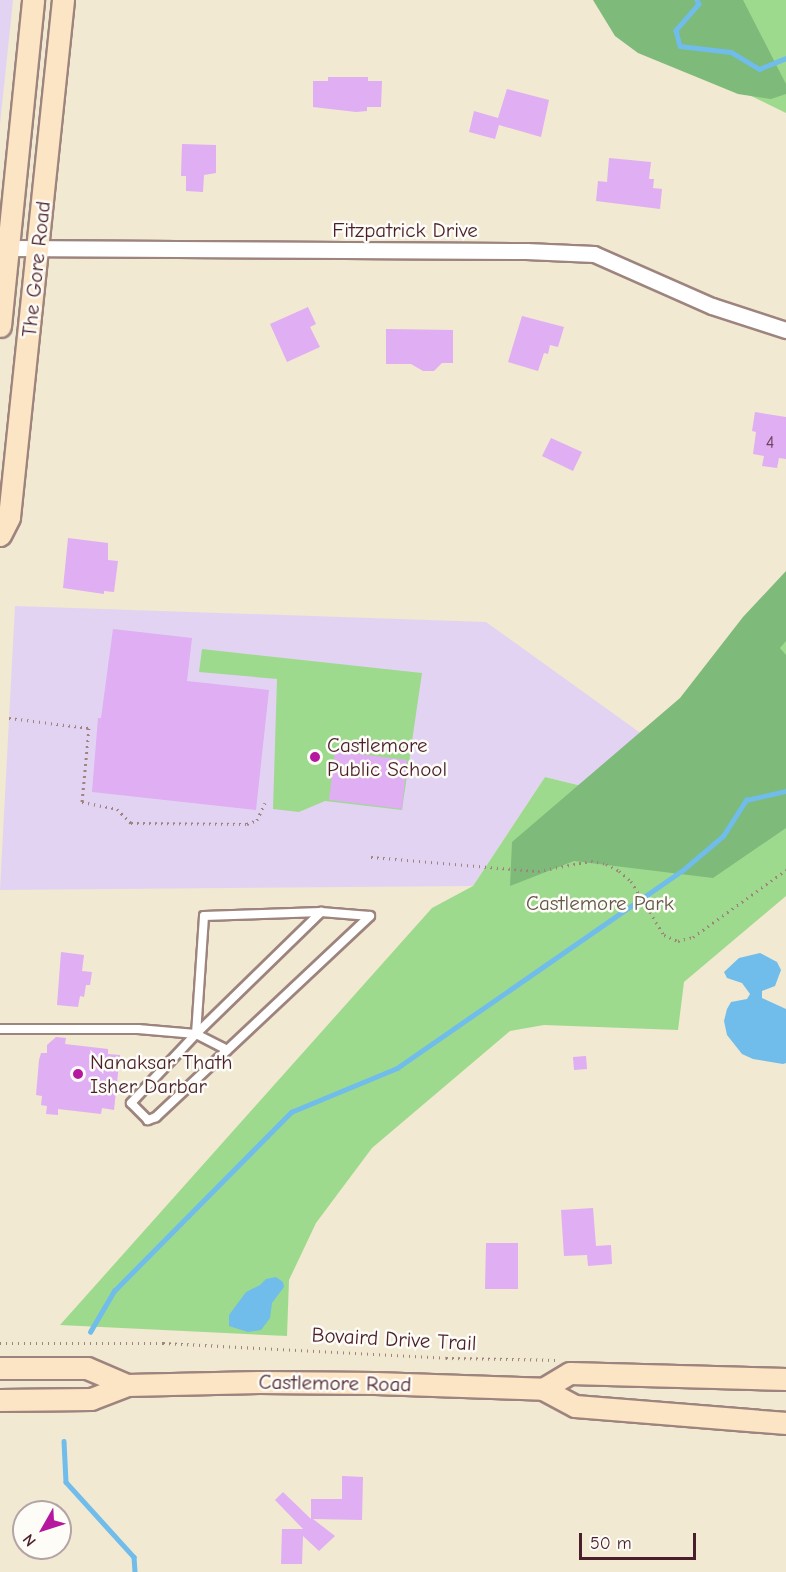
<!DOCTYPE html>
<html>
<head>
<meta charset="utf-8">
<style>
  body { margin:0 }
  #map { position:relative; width:786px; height:1572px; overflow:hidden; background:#f1e9d1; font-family:"Comic Neue",sans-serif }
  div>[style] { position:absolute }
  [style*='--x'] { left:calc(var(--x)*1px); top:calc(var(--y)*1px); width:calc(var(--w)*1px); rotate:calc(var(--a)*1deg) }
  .built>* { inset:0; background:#e3d3f2 }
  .green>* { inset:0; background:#9eda8e }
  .forest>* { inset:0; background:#7eba79 }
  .water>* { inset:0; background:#70bcea }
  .stream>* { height:4.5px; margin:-2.25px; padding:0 2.25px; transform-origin:2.25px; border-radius:2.25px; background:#70bcea }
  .building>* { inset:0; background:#dfaef3 }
  .path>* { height:3px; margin-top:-1.5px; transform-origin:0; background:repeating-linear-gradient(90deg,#9e847e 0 1.5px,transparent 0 6px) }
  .roads { filter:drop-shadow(2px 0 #9e847e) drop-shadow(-2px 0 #9e847e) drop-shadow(0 2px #9e847e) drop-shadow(0 -2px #9e847e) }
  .service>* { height:8px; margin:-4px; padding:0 4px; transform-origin:4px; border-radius:4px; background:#fff }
  .minor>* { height:15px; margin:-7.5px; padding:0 7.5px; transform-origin:7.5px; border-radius:7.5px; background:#fff }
  .secondary>* { height:21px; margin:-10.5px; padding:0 10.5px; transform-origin:10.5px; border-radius:10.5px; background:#fce5c4 }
  .dots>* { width:16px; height:16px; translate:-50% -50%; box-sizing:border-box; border:3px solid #fdfcf7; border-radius:50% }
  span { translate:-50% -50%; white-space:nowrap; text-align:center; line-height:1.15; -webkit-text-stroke:5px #fdfcf7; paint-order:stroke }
  .number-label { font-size:18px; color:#6f435d }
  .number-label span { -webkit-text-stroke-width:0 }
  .street-label { font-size:21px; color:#4a1f2b }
  .poi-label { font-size:21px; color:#4a1f2b }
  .left { translate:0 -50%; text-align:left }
  .park-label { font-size:21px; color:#635749 }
  .north { position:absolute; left:12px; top:1500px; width:60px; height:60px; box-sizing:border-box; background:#fdfcf7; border:2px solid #b5a4a5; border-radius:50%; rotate:231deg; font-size:16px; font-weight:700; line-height:24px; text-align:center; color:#4a1f2b }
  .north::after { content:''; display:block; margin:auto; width:21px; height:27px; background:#b5179e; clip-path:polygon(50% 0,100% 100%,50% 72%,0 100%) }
  .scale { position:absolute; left:579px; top:1533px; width:117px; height:27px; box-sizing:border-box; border:3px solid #4a1f2b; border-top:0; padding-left:8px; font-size:18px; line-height:21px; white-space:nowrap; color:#4a1f2b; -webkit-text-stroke:4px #fdfcf7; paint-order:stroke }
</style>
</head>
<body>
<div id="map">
  <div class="built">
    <div style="clip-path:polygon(0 0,13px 0,0 124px)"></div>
    <div style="clip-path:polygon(15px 606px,486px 622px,646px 737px,590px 788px,545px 777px,473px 886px,0 890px)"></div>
  </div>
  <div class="green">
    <div style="clip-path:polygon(611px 0,786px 0,786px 113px,662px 52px)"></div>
    <div style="clip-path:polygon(786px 583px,786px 896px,684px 982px,678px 1030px,544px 1025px,510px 1031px,372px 1148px,316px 1223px,289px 1280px,287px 1336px,60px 1325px,432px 908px,473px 886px,545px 777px,590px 788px,646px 737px)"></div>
    <div style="clip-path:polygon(202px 649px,422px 673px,402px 810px,325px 801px,299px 812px,273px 809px,277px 679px,199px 672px)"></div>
  </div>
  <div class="forest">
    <div style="clip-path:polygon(593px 0,743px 0,786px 84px,786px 94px,771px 99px,738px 94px,638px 53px,615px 36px)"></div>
    <div style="clip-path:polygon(786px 571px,786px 641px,780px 648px,786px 655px,786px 828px,713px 878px,574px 861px,510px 886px,512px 842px,680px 698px,743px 617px)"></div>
  </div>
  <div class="water">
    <div style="clip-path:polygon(760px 953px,777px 962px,781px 970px,775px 986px,762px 991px,762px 998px,786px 1009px,786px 1063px,783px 1064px,753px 1059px,742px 1054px,727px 1035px,724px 1021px,727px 1009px,731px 1002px,747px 999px,750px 994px,742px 983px,727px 978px,724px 972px,739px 958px)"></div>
    <div style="clip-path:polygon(276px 1277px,283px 1282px,284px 1287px,272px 1303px,270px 1318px,261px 1330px,248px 1332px,229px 1326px,229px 1315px,246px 1292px,260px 1285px,266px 1279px)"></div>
  </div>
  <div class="stream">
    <div style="--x:697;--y:0;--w:4;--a:63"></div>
    <div style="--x:699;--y:4;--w:35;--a:131"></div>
    <div style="--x:676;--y:30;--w:16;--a:76"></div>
    <div style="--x:680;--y:46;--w:51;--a:6.7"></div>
    <div style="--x:731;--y:52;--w:33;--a:31"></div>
    <div style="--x:759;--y:69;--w:29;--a:-22"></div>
    <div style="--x:90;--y:1332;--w:48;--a:-59.7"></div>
    <div style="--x:114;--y:1291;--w:252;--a:-45.3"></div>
    <div style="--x:291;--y:1112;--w:115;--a:-22.5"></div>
    <div style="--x:397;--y:1068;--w:348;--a:-34.7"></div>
    <div style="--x:683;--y:870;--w:52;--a:-40.4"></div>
    <div style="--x:723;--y:836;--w:43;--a:-57.4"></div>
    <div style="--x:746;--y:800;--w:41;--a:-12.7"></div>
    <div style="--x:64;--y:1441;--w:41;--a:87.2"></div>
    <div style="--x:66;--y:1482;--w:101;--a:47.8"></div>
    <div style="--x:134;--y:1557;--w:15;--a:86"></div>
  </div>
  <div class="building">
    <div style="clip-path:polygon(328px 77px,368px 77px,368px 81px,382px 81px,381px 107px,367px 107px,367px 111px,356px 112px,313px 107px,313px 81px,328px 81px)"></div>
    <div style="clip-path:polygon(507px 89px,549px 100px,541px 137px,499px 125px,495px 139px,469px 132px,474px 111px,498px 118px)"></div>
    <div style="clip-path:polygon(182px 144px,216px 145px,216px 173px,204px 175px,203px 192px,186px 191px,186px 176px,181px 176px)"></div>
    <div style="clip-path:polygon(609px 158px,651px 162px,649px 179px,654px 179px,653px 188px,662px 189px,660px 209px,596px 201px,598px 181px,607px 182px)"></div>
    <div style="clip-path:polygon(308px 307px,316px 324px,310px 327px,320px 347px,287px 362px,270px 324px)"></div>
    <div style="clip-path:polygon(522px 316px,564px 327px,558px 347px,550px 345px,548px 354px,544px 353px,538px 371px,508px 362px)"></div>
    <div style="clip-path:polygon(386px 329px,453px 330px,453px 363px,442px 363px,434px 371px,423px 371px,411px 364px,386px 364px)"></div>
    <div style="clip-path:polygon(755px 412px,786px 417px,786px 459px,779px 458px,777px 468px,762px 466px,764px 456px,753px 454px,756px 432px,752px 431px)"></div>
    <div style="clip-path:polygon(551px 438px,582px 452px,573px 471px,542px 456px)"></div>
    <div style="clip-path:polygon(68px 538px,108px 543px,108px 560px,118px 561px,114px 592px,104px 591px,104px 594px,63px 588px)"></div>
    <div style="clip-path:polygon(113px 629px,192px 638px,187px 681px,269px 690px,256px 810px,92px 792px,98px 718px,101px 718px)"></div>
    <div style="clip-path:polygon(335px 751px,407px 760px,402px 809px,329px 800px)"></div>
    <div style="clip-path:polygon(61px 952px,84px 955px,82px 971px,92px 972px,90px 985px,86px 985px,84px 997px,80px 996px,78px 1007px,57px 1005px)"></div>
    <div style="clip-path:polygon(56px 1037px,66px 1038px,65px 1044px,108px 1049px,108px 1054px,120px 1055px,114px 1110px,102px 1108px,101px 1114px,58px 1109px,58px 1115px,46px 1114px,47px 1106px,41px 1105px,42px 1096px,36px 1095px,39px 1060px,41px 1053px,47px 1053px,47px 1045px)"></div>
    <div style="clip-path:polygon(586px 1056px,587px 1069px,574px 1070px,573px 1057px)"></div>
    <div style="clip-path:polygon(593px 1208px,596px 1246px,611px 1245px,612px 1264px,588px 1266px,587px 1255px,564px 1256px,561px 1210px)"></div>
    <div style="clip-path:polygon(486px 1243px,518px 1243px,518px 1289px,485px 1289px)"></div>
    <div style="clip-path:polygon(342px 1476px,363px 1477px,362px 1520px,313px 1519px,335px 1536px,319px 1551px,303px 1536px,302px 1564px,281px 1564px,282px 1529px,303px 1529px,275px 1500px,283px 1492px,311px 1519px,311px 1499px,342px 1499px)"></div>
  </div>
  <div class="path">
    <div style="--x:9;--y:718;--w:81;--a:7.1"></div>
    <div style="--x:89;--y:728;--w:74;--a:95.4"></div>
    <div style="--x:82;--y:802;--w:36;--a:11"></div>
    <div style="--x:117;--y:809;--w:20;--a:45"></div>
    <div style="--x:131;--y:823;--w:116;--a:0.5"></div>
    <div style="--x:247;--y:824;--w:11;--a:-22"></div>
    <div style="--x:257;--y:820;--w:19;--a:-65"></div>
    <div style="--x:371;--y:857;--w:168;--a:4.8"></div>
    <div style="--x:538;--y:871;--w:54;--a:-10.7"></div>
    <div style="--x:591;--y:861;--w:15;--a:11"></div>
    <div style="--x:606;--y:864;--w:15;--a:28"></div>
    <div style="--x:619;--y:871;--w:16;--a:40"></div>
    <div style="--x:631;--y:881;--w:63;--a:58.6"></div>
    <div style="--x:664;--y:935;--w:15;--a:23"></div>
    <div style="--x:678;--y:941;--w:16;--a:-15"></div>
    <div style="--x:693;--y:937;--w:115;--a:-35.8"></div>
    <div style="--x:0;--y:1343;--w:163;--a:0"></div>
    <div style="--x:163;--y:1343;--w:283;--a:3"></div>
    <div style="--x:446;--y:1358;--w:110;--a:1"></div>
  </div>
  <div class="roads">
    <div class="service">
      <div style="--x:0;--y:1029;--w:138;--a:0"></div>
      <div style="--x:138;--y:1029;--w:58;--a:4.9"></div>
      <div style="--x:196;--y:1034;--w:118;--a:-86.1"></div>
      <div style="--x:204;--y:916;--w:117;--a:-2"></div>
      <div style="--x:321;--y:912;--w:49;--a:4.7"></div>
      <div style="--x:370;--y:916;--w:294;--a:136.8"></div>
      <div style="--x:156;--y:1117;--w:9;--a:159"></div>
      <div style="--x:148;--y:1120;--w:24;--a:-135"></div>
      <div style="--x:131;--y:1103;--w:95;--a:-46.7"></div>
      <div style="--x:196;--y:1034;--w:175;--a:-44.3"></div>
      <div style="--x:196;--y:1034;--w:35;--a:27"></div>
    </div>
    <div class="minor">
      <div style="--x:9;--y:248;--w:517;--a:0.33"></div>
      <div style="--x:526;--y:251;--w:68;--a:2.5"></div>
      <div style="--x:594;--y:254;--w:129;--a:23.8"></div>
      <div style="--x:712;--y:306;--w:78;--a:18"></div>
    </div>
    <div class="secondary">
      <div style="--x:0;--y:326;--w:328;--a:-84.2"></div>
      <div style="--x:0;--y:535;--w:20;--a:-63"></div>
      <div style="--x:9;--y:517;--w:520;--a:-84.04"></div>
      <div style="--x:0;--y:1368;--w:87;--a:0"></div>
      <div style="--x:87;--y:1368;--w:43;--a:23"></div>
      <div style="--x:543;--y:1389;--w:31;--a:-31"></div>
      <div style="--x:570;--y:1373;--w:216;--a:1.6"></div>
      <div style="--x:0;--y:1400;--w:91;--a:-0.6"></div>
      <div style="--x:91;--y:1399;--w:39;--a:-21"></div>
      <div style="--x:127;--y:1385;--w:132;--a:-1.3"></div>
      <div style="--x:259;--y:1382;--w:116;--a:0.5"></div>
      <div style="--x:375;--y:1383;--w:168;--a:2"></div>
      <div style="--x:543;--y:1389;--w:36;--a:28"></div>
      <div style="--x:575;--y:1406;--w:212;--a:4.6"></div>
    </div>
  </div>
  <div class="dots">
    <div style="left:315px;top:757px;background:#b5179e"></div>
    <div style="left:78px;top:1074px;background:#b5179e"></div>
  </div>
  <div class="number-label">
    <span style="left:770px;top:443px">4</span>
  </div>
  <div class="street-label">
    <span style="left:405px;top:230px">Fitzpatrick Drive</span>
    <span style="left:36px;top:269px;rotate:-84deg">The Gore Road</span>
    <span style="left:394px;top:1339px;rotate:3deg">Bovaird Drive Trail</span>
    <span style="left:335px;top:1383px;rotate:1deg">Castlemore Road</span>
  </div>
  <div class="poi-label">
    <span class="left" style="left:327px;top:757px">Castlemore<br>Public School</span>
    <span class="left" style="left:90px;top:1074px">Nanaksar Thath<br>Isher Darbar</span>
  </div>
  <div class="park-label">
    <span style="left:600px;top:903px">Castlemore Park</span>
  </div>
  <div class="north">N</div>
  <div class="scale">50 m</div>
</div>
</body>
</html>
